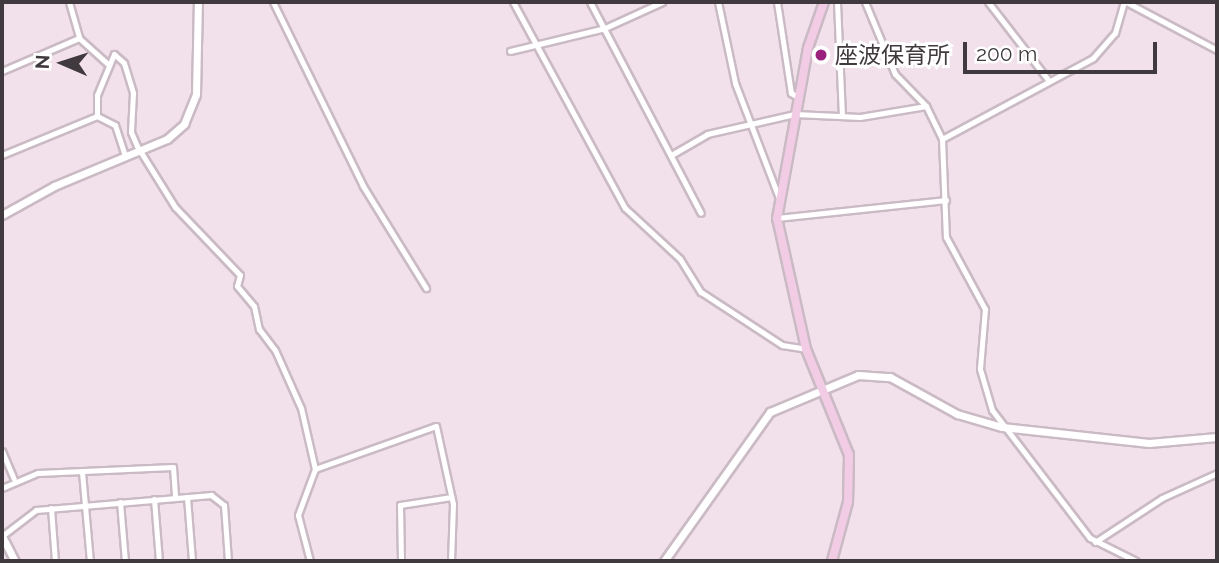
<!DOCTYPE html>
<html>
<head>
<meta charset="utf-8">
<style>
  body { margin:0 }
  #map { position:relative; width:1219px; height:563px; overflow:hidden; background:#f2e1eb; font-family:Raleway,"Noto Sans JP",sans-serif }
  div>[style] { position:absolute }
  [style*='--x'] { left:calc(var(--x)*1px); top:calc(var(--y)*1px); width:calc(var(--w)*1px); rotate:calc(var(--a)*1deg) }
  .roads { filter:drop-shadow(2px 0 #cabac4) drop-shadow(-2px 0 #cabac4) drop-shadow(0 2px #cabac4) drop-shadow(0 -2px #cabac4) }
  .street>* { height:5px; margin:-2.5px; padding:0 2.5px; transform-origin:2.5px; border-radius:2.5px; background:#fff }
  .secondary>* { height:7px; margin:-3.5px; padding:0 3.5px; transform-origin:3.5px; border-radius:3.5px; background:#fff }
  .primary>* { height:8px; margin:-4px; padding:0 4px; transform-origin:4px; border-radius:4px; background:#f2cbe4 }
  .dots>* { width:19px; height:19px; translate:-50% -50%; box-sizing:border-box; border:4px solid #fff; border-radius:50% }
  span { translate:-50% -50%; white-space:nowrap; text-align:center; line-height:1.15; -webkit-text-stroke:6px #fff; paint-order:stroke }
  .poi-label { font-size:23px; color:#40393d }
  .left { translate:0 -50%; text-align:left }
  .frame { position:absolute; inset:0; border:4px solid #40393d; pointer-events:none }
  .north { position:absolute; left:28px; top:28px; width:70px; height:70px; -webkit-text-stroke:5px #fff; paint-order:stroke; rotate:273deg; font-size:19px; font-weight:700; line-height:28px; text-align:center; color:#40393d }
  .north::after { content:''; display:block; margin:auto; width:24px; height:32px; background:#40393d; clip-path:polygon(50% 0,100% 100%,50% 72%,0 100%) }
  .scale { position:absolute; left:963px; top:42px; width:194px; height:32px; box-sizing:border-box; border:4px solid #40393d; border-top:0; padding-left:9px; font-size:21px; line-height:24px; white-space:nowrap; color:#40393d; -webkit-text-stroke:5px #fff; paint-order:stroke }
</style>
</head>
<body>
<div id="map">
  <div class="roads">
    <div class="street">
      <div style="--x:69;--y:2;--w:37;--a:74"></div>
      <div style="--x:79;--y:38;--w:39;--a:42"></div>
      <div style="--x:273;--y:2;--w:205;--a:63.9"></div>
      <div style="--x:363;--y:186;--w:120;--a:58.3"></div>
      <div style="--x:513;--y:2;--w:234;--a:61.5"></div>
      <div style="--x:625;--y:208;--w:75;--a:42.8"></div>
      <div style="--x:680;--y:259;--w:39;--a:58"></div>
      <div style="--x:701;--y:292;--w:97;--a:33.2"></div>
      <div style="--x:782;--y:345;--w:24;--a:9"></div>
      <div style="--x:590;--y:2;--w:238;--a:62.3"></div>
      <div style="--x:718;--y:2;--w:83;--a:78.1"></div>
      <div style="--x:735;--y:83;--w:123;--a:69.1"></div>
      <div style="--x:777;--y:2;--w:92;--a:81.3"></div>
      <div style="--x:791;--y:93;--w:8;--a:30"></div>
      <div style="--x:837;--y:2;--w:114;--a:87.5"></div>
      <div style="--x:865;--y:2;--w:78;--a:67.4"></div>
      <div style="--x:895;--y:74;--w:45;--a:45.9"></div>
      <div style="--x:926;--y:106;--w:37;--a:64"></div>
      <div style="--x:942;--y:139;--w:98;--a:87.7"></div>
      <div style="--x:946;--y:237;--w:82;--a:61.6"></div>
      <div style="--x:985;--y:309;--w:60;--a:94.8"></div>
      <div style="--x:980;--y:369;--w:43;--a:73.7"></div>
      <div style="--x:992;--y:410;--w:161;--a:52.6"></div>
      <div style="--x:1090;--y:538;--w:51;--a:26.6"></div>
      <div style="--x:988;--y:2;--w:100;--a:52.3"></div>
      <div style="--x:1126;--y:2;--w:103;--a:27.8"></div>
      <div style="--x:510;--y:51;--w:98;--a:-13.6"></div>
      <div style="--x:605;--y:28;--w:63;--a:-24.5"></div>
      <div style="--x:2;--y:71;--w:84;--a:-23.2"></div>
      <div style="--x:97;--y:116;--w:21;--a:-90"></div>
      <div style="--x:97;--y:95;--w:44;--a:-67.5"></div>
      <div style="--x:114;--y:54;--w:13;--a:42"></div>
      <div style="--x:124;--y:63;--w:31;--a:73"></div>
      <div style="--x:133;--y:93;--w:39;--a:93"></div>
      <div style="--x:131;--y:132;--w:15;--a:67"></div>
      <div style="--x:137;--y:146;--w:72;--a:58.1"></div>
      <div style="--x:175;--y:207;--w:94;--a:46.3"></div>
      <div style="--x:240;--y:275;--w:11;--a:105"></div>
      <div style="--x:237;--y:286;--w:26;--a:50"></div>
      <div style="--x:254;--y:306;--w:24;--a:78"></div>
      <div style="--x:259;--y:329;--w:26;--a:53"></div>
      <div style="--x:275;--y:350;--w:64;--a:65.9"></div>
      <div style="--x:301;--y:408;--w:63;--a:77.1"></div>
      <div style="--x:315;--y:469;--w:49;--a:110.3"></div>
      <div style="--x:298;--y:515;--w:48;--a:75.4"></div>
      <div style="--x:942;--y:139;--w:171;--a:-28.2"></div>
      <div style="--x:1093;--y:58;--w:33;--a:-49"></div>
      <div style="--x:1115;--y:33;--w:32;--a:-74"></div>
      <div style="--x:673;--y:154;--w:39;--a:-30"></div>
      <div style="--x:707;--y:134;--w:90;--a:-12.8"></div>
      <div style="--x:795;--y:114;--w:65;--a:2.6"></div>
      <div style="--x:860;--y:117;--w:67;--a:-9.5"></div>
      <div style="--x:2;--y:155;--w:103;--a:-22.3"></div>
      <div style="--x:97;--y:116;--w:20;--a:27"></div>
      <div style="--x:115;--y:125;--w:33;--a:72"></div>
      <div style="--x:777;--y:218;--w:170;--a:-6.1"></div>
      <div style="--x:2;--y:451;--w:30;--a:67"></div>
      <div style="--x:315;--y:469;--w:128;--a:-19.6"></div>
      <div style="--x:436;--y:426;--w:80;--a:77.7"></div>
      <div style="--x:453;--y:504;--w:57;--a:92"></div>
      <div style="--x:82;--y:472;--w:89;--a:84.9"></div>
      <div style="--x:2;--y:488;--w:39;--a:-23"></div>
      <div style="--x:38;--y:473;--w:135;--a:-2.5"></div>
      <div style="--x:173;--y:467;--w:31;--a:86"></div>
      <div style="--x:187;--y:497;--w:64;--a:85.5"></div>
      <div style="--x:154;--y:499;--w:62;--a:85.4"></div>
      <div style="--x:120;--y:502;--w:59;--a:85.2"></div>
      <div style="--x:51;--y:508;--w:53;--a:85.7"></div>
      <div style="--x:2;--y:536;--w:43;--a:-37.4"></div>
      <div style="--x:36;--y:510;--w:176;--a:-4.9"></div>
      <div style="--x:211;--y:495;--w:16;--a:38"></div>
      <div style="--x:224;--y:505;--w:56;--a:85.9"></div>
      <div style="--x:1095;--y:542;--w:80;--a:-33.3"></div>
      <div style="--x:1162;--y:498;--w:60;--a:-24.4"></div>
      <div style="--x:401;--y:561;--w:56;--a:-91"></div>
      <div style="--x:400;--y:505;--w:52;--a:-8.9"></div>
    </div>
    <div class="secondary">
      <div style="--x:2;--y:215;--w:60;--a:-29.1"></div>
      <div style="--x:54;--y:186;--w:122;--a:-22.6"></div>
      <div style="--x:167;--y:139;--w:23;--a:-41"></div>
      <div style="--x:184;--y:124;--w:32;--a:-68"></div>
      <div style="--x:196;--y:94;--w:92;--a:-88.8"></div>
      <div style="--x:2;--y:536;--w:28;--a:63"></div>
      <div style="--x:664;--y:561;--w:183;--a:-54.6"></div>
      <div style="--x:770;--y:412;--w:95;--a:-22.8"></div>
      <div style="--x:858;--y:375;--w:32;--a:4"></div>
      <div style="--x:890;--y:377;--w:77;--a:28.9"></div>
      <div style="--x:957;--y:414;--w:47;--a:16.1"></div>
      <div style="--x:1002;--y:427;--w:148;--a:6.2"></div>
      <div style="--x:1149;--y:443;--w:68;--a:-5"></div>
    </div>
    <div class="primary">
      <div style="--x:824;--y:2;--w:49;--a:109.2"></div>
      <div style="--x:808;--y:48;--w:173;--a:100.3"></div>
      <div style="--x:777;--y:218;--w:134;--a:77.5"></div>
      <div style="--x:806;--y:349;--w:114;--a:67.9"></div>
      <div style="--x:849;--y:455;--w:47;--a:91.2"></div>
      <div style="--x:848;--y:502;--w:61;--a:105.2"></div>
    </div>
  </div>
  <div class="dots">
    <div style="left:821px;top:55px;background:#9a227c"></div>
  </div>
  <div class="poi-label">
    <span class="left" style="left:835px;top:55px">座波保育所</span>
  </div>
  <div class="frame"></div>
  <div class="north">N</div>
  <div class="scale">200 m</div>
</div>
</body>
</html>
